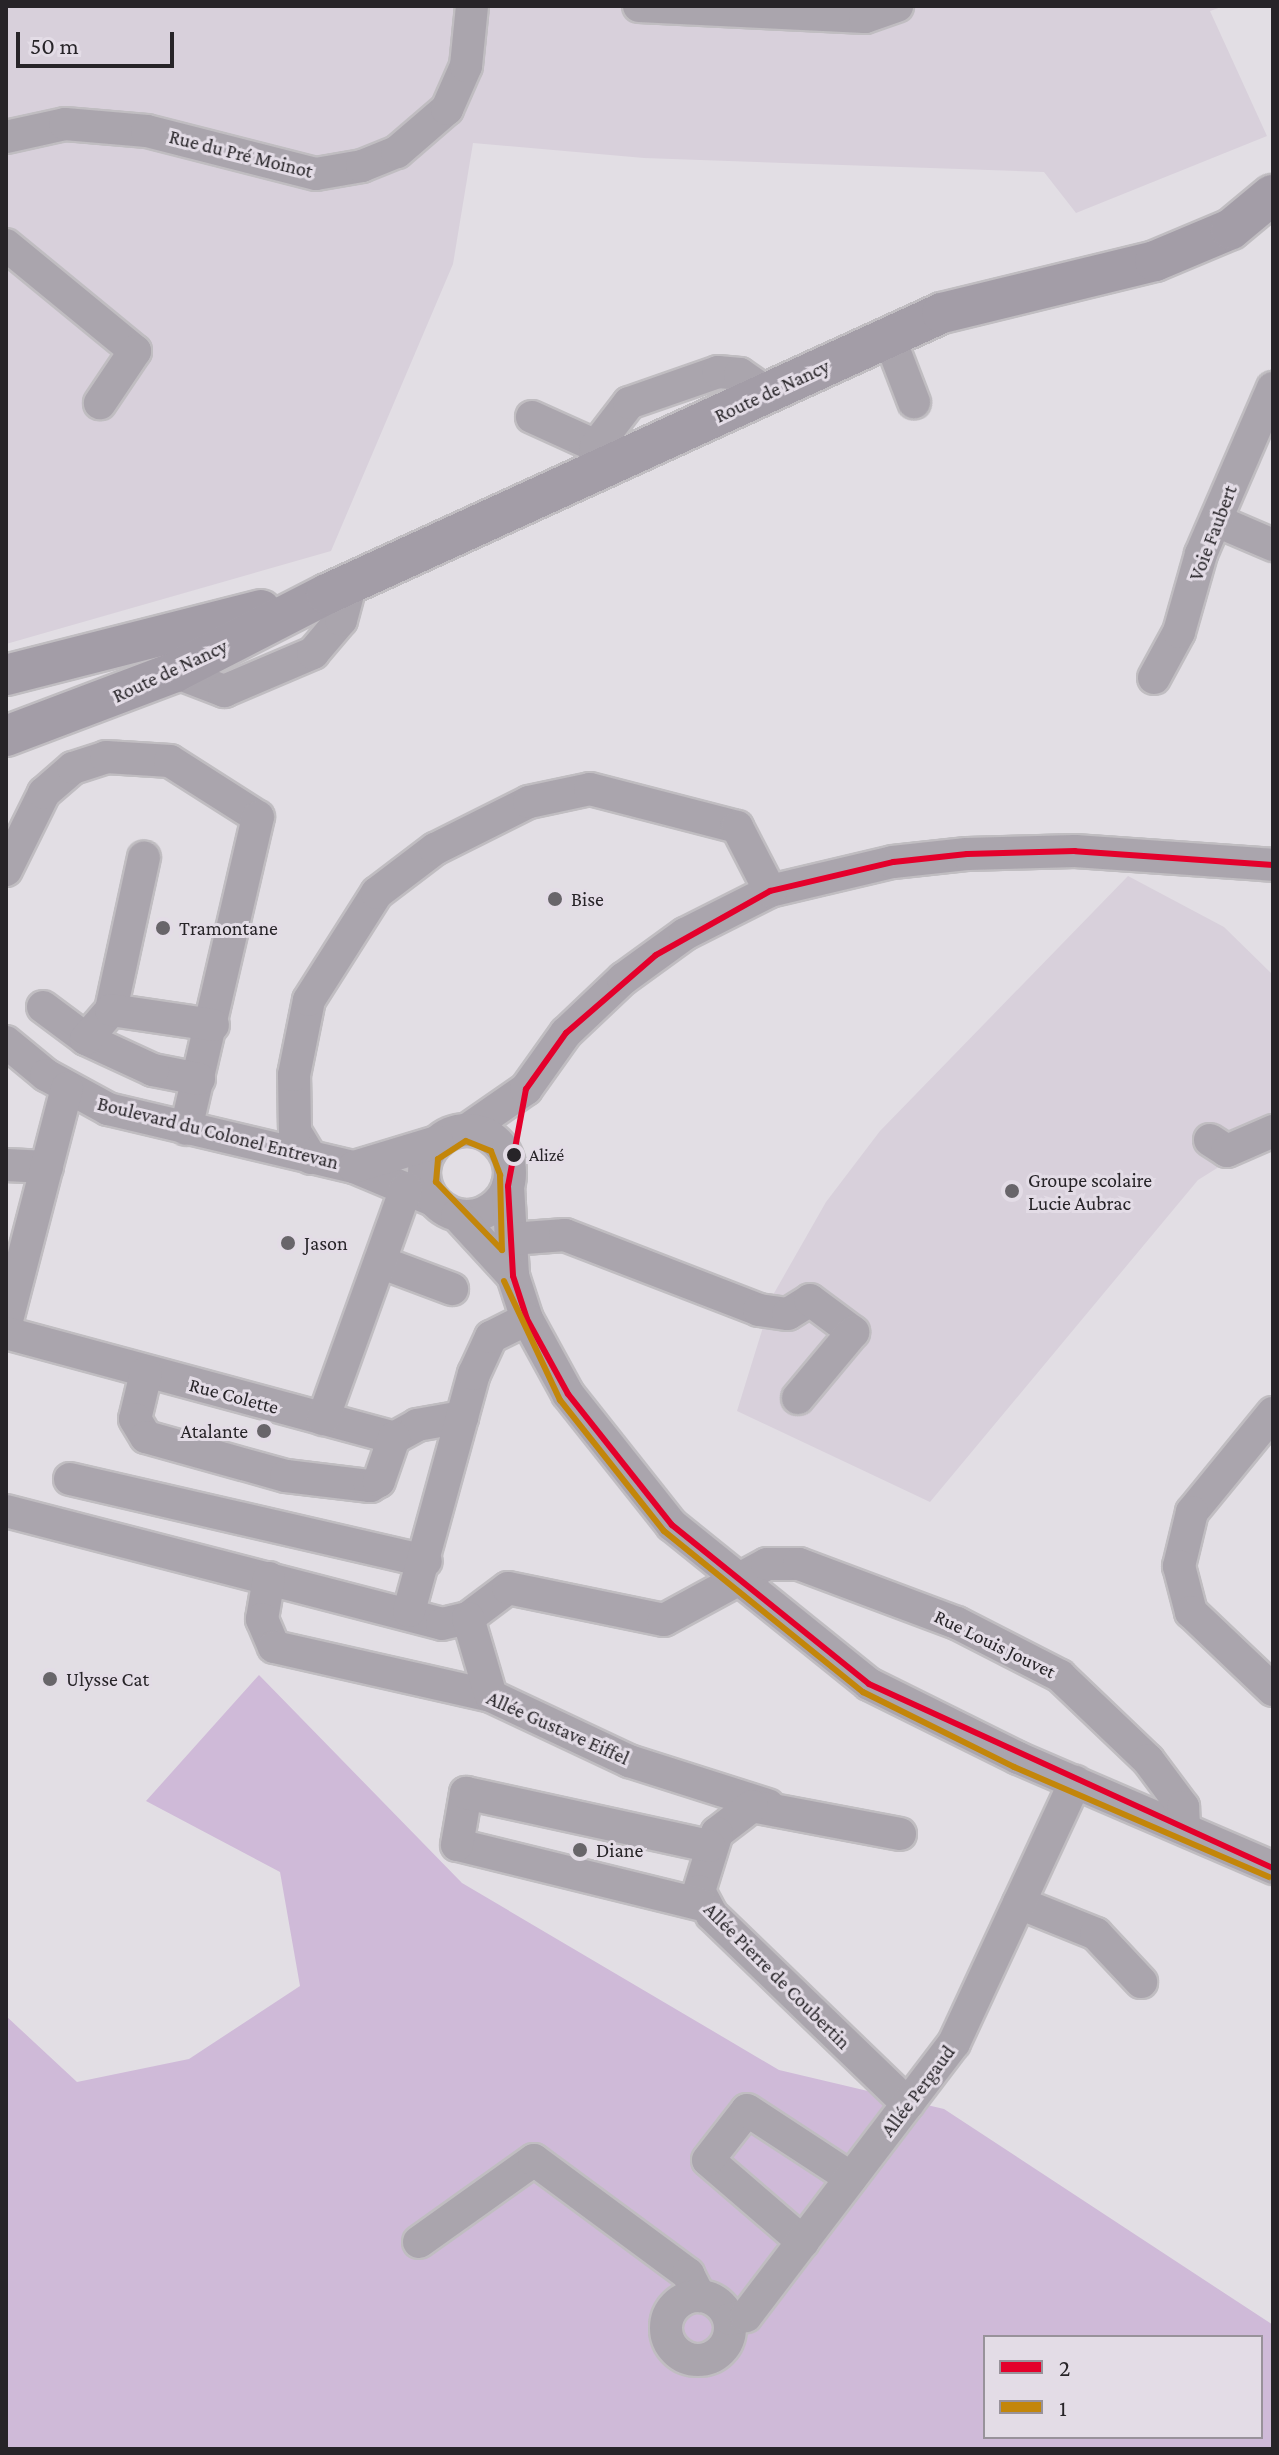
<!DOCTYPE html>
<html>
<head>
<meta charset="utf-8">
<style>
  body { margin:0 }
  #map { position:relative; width:1279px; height:2455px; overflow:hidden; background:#e2dee4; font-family:"Crimson Pro",serif }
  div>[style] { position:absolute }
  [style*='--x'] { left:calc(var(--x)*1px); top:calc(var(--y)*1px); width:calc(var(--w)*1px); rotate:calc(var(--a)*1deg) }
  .built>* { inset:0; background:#d8d0db }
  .forest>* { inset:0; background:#cfbad8 }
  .roads { filter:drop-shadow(2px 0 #c0bdc1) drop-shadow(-2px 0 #c0bdc1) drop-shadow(0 2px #c0bdc1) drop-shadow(0 -2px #c0bdc1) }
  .minor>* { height:32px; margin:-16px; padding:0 16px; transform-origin:16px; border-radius:16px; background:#aaa5ad }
  .minor>.ring { margin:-16px; padding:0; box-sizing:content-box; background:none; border:32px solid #aaa5ad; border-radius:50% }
  .major>* { height:40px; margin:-20px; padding:0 20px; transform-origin:20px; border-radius:20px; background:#a39da7 }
  .bus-1>* { height:6px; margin:-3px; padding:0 3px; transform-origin:3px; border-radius:3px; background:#e4002b }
  .bus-2>* { height:6px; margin:-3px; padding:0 3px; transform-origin:3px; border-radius:3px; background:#c3860a }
  .dots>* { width:22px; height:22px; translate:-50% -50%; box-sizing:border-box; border:4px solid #e3dce6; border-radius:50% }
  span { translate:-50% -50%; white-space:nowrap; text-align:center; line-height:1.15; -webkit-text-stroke:6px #e3dce6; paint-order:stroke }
  .bus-label { font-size:18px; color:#272428 }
  .left { translate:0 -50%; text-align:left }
  .street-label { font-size:20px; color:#272428 }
  .poi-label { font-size:20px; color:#272428 }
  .right { translate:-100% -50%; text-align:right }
  .frame { position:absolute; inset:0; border:8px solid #272428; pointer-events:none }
  .legend { position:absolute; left:983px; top:2335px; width:280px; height:104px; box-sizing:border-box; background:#e3dce6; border:2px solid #98929a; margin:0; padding:10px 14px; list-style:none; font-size:24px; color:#272428 }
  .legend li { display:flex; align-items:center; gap:16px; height:40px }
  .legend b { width:40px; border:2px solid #98929a }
  .scale { position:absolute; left:16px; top:32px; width:158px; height:36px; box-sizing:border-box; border:4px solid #272428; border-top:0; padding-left:10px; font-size:24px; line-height:28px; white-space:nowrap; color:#272428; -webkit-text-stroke:6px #e3dce6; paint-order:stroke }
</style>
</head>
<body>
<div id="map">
  <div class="built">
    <div style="clip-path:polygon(6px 6px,1224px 6px,1210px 11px,1267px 136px,1076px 213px,1044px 172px,644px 158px,473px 143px,453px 264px,331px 551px,6px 644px)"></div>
    <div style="clip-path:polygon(1128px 876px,1224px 927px,1273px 975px,1273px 1133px,1198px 1180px,930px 1502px,737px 1411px,773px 1295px,826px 1202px,880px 1131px)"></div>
  </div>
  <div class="forest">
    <div style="clip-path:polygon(evenodd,259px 1675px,462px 1883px,779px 2070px,944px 2109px,1273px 2325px,1273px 2449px,6px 2449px,6px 2016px,77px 2082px,189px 2059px,300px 1986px,280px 1872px,146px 1801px,259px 1675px,985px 2337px,1261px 2337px,1261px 2437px,985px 2437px,985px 2337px)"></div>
  </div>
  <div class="roads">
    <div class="minor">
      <div style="--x:639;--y:6;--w:226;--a:2.8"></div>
      <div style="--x:865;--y:17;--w:34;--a:-19"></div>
      <div style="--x:6;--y:137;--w:60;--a:-12.4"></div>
      <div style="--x:65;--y:124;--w:82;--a:4.9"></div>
      <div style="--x:147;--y:131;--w:174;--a:14.3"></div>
      <div style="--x:316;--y:174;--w:47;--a:-9.9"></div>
      <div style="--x:362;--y:166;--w:38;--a:-22"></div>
      <div style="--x:397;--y:152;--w:66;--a:-40.7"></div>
      <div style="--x:447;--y:109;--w:47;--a:-66.2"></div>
      <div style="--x:466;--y:66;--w:60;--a:-84.3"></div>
      <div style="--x:6;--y:245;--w:167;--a:39.4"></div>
      <div style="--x:135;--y:351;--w:63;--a:123.9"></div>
      <div style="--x:889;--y:337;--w:70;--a:69"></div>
      <div style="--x:532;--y:417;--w:70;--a:24.4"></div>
      <div style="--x:594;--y:472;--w:26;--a:-86"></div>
      <div style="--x:596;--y:446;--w:54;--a:-52.5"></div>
      <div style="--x:629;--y:403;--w:94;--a:-19.2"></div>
      <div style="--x:718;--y:372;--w:22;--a:5"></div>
      <div style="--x:740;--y:374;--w:33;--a:35"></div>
      <div style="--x:1217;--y:521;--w:61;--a:23.2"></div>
      <div style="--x:175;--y:672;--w:53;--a:21.2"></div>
      <div style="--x:224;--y:691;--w:97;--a:-23.1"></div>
      <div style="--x:313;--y:653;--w:43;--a:-49.7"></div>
      <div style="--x:341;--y:620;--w:38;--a:-75"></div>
      <div style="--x:1154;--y:678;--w:52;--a:-61.5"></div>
      <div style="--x:1179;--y:632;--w:81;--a:-74.2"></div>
      <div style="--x:1201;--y:554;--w:181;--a:-66.6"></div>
      <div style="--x:6;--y:870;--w:86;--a:-63.7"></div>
      <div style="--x:44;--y:793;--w:38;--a:-41"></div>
      <div style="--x:73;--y:768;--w:35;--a:-18"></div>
      <div style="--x:106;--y:757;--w:64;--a:3.6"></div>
      <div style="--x:170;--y:761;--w:104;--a:32.5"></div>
      <div style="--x:258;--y:817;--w:320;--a:103"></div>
      <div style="--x:43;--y:1007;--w:54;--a:36.7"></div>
      <div style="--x:111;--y:1010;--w:156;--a:-77.8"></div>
      <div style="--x:6;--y:1042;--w:52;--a:39.5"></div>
      <div style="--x:46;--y:1075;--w:71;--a:28.7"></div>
      <div style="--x:108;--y:1109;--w:253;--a:13.3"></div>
      <div style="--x:354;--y:1167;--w:86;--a:22.7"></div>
      <div style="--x:199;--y:1079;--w:47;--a:-168.9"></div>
      <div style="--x:153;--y:1070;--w:74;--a:-155.2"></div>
      <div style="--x:86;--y:1039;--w:38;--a:-49"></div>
      <div style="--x:111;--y:1010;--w:103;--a:8.4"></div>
      <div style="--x:467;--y:1130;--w:72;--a:-34.8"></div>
      <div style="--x:526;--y:1089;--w:69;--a:-54.5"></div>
      <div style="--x:566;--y:1033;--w:79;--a:-43.5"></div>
      <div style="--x:623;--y:979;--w:77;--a:-36"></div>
      <div style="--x:685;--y:934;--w:95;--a:-26.8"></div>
      <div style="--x:770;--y:891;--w:126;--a:-13.3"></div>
      <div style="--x:893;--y:862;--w:74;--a:-6.2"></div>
      <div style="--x:967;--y:854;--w:108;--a:-1.6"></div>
      <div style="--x:1075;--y:851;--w:198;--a:4"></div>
      <div class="ring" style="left:424px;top:1130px;width:54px;height:54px"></div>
      <div style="--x:1210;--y:1140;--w:20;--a:33"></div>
      <div style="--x:1227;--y:1151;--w:50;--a:-23.5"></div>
      <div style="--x:311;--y:1158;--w:31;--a:-121"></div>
      <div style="--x:295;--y:1131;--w:56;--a:-91"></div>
      <div style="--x:294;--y:1075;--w:76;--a:-78.7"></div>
      <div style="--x:309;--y:1000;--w:127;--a:-57.6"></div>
      <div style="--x:377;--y:893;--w:73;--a:-37.2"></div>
      <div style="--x:435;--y:849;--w:105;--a:-26.6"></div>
      <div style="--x:529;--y:802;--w:62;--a:-12"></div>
      <div style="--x:590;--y:789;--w:152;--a:14.5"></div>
      <div style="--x:737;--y:827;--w:72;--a:62.7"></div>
      <div style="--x:6;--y:1165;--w:41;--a:2.8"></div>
      <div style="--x:354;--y:1167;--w:87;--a:-16.8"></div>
      <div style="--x:508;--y:1186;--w:90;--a:86.8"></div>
      <div style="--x:513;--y:1276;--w:45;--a:72"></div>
      <div style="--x:527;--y:1319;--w:85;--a:61.3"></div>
      <div style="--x:568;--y:1394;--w:167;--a:51.6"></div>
      <div style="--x:672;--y:1525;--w:253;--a:38.9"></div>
      <div style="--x:869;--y:1684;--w:166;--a:26.4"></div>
      <div style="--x:1018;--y:1758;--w:278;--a:23.3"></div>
      <div style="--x:457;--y:1215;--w:83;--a:47.4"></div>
      <div style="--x:511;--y:1239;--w:54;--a:-4.2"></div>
      <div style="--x:565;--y:1235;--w:208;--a:21.1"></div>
      <div style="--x:759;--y:1310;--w:29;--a:8"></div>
      <div style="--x:788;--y:1314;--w:26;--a:-32"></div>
      <div style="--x:810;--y:1300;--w:54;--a:36.7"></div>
      <div style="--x:853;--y:1332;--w:86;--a:129.8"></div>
      <div style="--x:380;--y:1262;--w:77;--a:20.6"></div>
      <div style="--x:6;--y:1324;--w:244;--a:-75.5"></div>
      <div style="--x:6;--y:1333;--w:402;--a:15.1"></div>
      <div style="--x:394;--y:1438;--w:26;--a:-29"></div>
      <div style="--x:417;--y:1425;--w:46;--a:-10.1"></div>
      <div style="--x:146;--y:1373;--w:47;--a:103.4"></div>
      <div style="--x:135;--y:1419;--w:21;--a:59"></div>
      <div style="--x:146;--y:1437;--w:145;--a:15.6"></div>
      <div style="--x:286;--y:1476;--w:85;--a:6.8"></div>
      <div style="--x:370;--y:1486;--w:10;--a:-29"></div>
      <div style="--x:379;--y:1481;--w:46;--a:-70.8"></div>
      <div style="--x:1273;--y:1413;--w:128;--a:129.3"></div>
      <div style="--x:1192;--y:1512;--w:56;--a:103.5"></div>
      <div style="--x:1179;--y:1566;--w:48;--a:75.4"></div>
      <div style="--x:1191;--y:1612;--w:113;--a:43.6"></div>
      <div style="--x:323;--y:1419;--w:245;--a:-70.2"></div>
      <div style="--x:70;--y:1479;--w:365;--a:13"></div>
      <div style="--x:6;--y:1511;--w:450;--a:14.5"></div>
      <div style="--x:442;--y:1624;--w:27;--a:-13"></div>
      <div style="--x:468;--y:1618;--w:50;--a:-36.9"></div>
      <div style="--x:508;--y:1588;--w:159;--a:11.6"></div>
      <div style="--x:664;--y:1620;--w:117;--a:-28.5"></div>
      <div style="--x:767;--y:1564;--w:32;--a:0"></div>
      <div style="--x:799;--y:1564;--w:169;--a:20.5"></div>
      <div style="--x:957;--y:1623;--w:116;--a:27.2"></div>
      <div style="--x:1060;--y:1676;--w:122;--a:43.7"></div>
      <div style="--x:1148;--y:1760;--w:59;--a:53.3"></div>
      <div style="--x:1183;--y:1807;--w:22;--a:87"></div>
      <div style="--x:269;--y:1578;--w:42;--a:99.7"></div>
      <div style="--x:262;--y:1619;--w:30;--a:67"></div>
      <div style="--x:274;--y:1647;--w:222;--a:12.7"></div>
      <div style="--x:491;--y:1696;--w:153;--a:25.2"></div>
      <div style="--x:629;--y:1761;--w:146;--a:17.6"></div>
      <div style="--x:409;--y:1611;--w:246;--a:-74.7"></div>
      <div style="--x:474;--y:1374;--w:41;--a:-65.3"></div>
      <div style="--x:491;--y:1337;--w:40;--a:-26.6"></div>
      <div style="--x:468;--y:1618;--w:81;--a:73.6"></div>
      <div style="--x:900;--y:1834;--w:151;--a:-169.3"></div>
      <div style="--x:752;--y:1806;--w:44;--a:142.4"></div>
      <div style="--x:717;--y:1833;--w:61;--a:107.2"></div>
      <div style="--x:699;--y:1891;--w:27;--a:62"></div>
      <div style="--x:712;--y:1915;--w:272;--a:44"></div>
      <div style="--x:1019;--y:1903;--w:83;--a:21.9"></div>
      <div style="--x:1096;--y:1934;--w:66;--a:46.8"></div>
      <div style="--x:702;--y:1905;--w:252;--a:-166.2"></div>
      <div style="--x:457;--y:1845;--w:53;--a:-80.2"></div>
      <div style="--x:466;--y:1793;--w:249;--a:12.3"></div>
      <div style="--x:419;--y:2242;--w:141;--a:-35.5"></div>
      <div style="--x:534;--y:2160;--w:192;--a:36.5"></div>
      <div style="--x:688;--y:2274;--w:25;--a:63"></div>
      <div style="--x:803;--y:2242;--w:125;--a:-139.2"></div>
      <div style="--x:708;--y:2160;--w:63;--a:-52"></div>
      <div style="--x:747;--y:2110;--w:124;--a:33.2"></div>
      <div class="ring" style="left:666px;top:2296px;width:32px;height:32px"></div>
      <div style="--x:730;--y:2319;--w:16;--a:-11"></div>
      <div style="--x:746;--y:2316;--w:343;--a:-52.7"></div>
      <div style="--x:954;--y:2043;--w:288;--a:-65.1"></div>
    </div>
    <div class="major">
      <div style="--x:6;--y:675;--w:263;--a:-14.3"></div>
      <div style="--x:6;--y:736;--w:181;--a:-20.7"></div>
      <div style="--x:175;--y:672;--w:171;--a:-27.2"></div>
      <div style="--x:327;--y:594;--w:676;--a:-24.56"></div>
      <div style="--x:942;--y:313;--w:219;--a:-13.7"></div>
      <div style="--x:1155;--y:261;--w:82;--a:-22.8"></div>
      <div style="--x:1231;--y:229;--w:53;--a:-39.7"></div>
    </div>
  </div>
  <div class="bus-1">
    <div style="--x:1273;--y:865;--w:198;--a:-176"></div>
    <div style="--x:1075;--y:851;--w:108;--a:178.4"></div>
    <div style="--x:967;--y:854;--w:74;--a:173.8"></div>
    <div style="--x:893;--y:862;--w:126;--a:166.7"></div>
    <div style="--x:770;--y:891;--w:131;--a:150.7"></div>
    <div style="--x:656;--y:955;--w:119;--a:139.1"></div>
    <div style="--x:566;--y:1033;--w:69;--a:125.5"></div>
    <div style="--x:526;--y:1089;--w:99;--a:100.5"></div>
    <div style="--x:508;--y:1186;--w:90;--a:86.8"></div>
    <div style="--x:513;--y:1276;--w:45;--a:72"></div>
    <div style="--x:527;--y:1319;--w:85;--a:61.3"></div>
    <div style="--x:568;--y:1394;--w:167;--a:51.6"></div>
    <div style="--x:672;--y:1525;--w:253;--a:38.9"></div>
    <div style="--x:869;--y:1684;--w:444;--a:24.5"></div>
  </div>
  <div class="bus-2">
    <div style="--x:466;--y:1141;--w:27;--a:22"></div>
    <div style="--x:491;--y:1151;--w:26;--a:69"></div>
    <div style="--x:500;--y:1175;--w:75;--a:88.5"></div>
    <div style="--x:502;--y:1250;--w:95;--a:-134.1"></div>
    <div style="--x:436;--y:1182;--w:23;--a:-85"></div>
    <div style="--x:438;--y:1159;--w:33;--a:-33"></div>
    <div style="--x:504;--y:1281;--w:132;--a:64.8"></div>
    <div style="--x:560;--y:1400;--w:167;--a:51.6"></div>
    <div style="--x:664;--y:1531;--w:256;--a:39"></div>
    <div style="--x:863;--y:1692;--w:169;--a:26.4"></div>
    <div style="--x:1014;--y:1767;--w:278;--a:23.3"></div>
  </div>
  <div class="dots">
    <div style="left:555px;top:899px;background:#68656a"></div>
    <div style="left:163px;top:928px;background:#68656a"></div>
    <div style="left:514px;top:1155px;background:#272428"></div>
    <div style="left:1012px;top:1191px;background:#68656a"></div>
    <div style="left:288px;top:1243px;background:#68656a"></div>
    <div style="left:264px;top:1431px;background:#68656a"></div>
    <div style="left:50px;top:1679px;background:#68656a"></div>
    <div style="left:580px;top:1850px;background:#68656a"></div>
  </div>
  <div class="bus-label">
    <span class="left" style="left:529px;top:1155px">Alizé</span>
  </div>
  <div class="street-label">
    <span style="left:241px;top:154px;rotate:14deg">Rue du Pré Moinot</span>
    <span style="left:772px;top:391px;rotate:-25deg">Route de Nancy</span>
    <span style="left:1213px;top:533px;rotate:-69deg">Voie Faubert</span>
    <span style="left:170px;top:671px;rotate:-25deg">Route de Nancy</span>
    <span style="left:218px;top:1133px;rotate:14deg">Boulevard du Colonel Entrevan</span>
    <span style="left:234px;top:1396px;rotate:15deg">Rue Colette</span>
    <span style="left:995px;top:1644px;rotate:26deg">Rue Louis Jouvet</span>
    <span style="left:558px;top:1728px;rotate:24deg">Allée Gustave Eiffel</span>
    <span style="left:777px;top:1976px;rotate:45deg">Allée Pierre de Coubertin</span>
    <span style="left:918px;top:2091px;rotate:-53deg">Allée Pergaud</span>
  </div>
  <div class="poi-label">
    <span class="left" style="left:571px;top:899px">Bise</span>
    <span class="left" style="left:179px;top:928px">Tramontane</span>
    <span class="left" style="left:1028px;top:1192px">Groupe scolaire<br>Lucie Aubrac</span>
    <span class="left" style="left:304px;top:1243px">Jason</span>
    <span class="right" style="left:248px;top:1431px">Atalante</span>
    <span class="left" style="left:66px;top:1679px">Ulysse Cat</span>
    <span class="left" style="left:596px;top:1850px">Diane</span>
  </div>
  <div class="frame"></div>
  <ul class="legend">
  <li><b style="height:10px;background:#e4002b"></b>2</li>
  <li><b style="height:10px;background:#c3860a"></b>1</li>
  </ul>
  <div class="scale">50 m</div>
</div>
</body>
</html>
